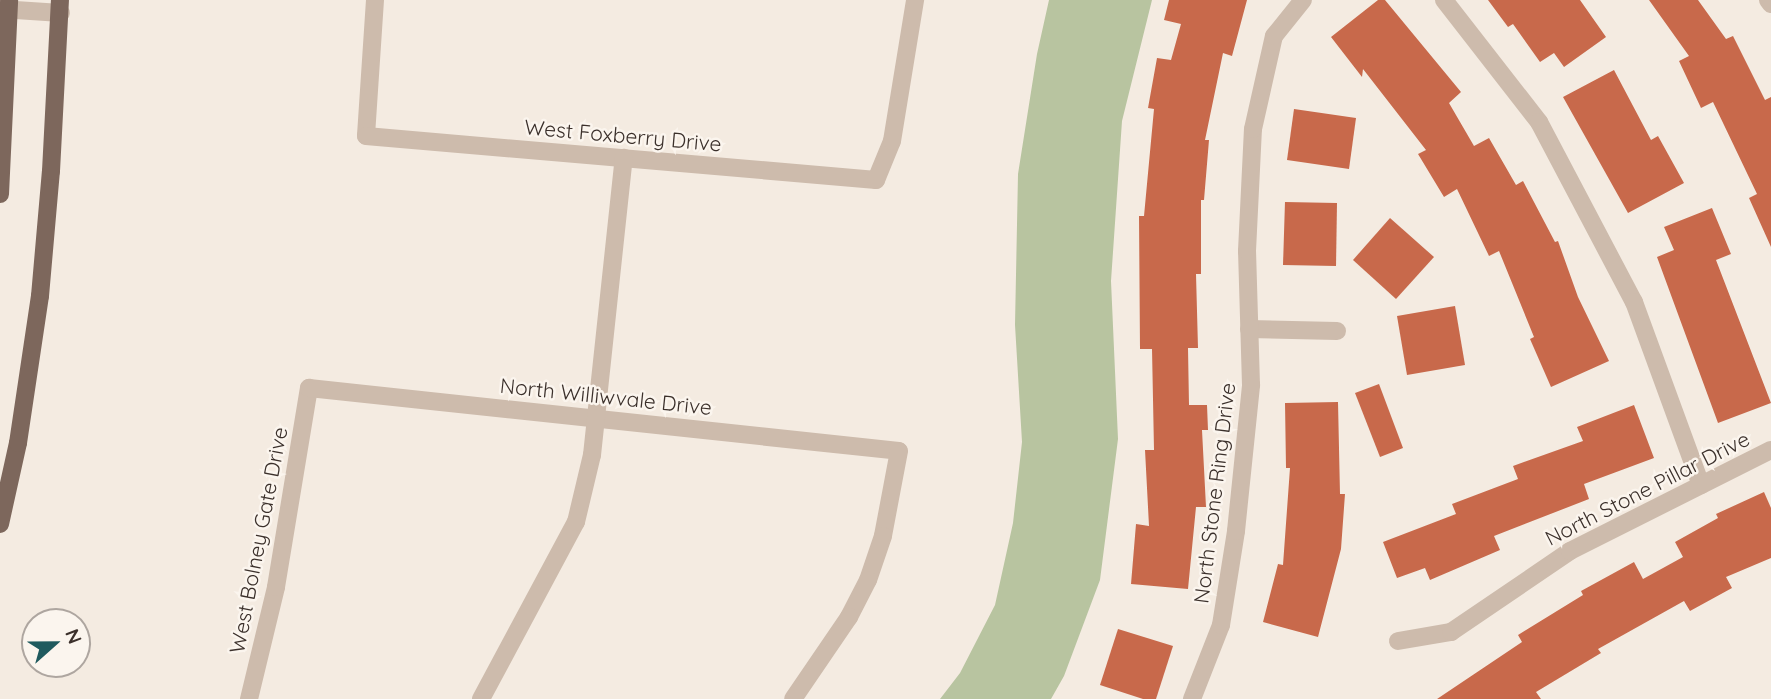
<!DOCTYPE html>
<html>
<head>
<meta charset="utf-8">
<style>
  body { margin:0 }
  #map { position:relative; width:1771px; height:699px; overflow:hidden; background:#f4ebe1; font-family:Quicksand,sans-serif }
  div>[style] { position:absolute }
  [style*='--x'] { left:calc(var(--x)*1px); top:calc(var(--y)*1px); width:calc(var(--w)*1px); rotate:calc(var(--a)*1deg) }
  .green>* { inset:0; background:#b8c4a0 }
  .building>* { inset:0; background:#c8694b }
  .minor>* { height:18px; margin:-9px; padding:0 9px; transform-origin:9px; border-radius:9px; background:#cdbbac }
  .major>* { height:18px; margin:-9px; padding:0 9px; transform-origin:9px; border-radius:9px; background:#7d675c }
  span { translate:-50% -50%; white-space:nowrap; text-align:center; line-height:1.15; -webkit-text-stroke:5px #fbf5ee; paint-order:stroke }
  .street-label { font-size:21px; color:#3b302b }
  .north { position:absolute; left:21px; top:608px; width:70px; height:70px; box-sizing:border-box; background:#fbf5ee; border:2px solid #aea6a0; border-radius:50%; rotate:69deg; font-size:19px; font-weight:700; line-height:28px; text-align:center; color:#3b302b }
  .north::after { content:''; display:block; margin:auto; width:24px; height:32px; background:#1f5a5e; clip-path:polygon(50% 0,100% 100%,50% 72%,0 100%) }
</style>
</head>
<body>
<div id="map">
  <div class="green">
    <div style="clip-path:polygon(1049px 0,1152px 0,1122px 121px,1111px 281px,1118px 439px,1100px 580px,1064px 676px,1051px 699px,940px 699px,960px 673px,995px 605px,1013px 523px,1022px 442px,1015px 325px,1018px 174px,1037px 54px)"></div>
  </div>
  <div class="building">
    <div style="clip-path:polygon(1169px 0,1247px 0,1232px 56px,1223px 53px,1205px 140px,1209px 140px,1204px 200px,1201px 200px,1201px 274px,1196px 274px,1198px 348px,1188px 348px,1189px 405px,1207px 405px,1208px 430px,1202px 430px,1206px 507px,1196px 507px,1188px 589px,1131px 584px,1136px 524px,1149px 526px,1145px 450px,1154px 450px,1152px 349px,1140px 349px,1139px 216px,1144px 216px,1154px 109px,1148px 108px,1157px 58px,1171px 60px,1181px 24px,1164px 20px)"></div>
    <div style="clip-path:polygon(1378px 0,1385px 0,1461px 92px,1449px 103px,1474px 146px,1489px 138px,1516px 185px,1523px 181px,1555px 242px,1558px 241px,1578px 297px,1609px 361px,1551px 387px,1530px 339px,1534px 337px,1499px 251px,1489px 256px,1457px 189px,1444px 197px,1418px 154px,1426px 150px,1363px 69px,1362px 77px,1331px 37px)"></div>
    <div style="clip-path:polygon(1488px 0,1580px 0,1606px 37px,1564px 67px,1554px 53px,1540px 62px,1513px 24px,1508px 27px)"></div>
    <div style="clip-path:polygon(1649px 0,1698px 0,1726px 39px,1733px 36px,1765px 100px,1771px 97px,1771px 247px,1749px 198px,1757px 194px,1713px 102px,1701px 108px,1679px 61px,1689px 56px)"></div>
    <div style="clip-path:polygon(1614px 70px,1651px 140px,1658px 136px,1684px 183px,1628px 213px,1563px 97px)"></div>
    <div style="clip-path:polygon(1294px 109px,1356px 118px,1349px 169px,1287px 160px)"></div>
    <div style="clip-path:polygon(1285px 202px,1337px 203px,1336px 266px,1283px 265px)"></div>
    <div style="clip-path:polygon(1712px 208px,1731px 254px,1716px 260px,1771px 403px,1718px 423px,1657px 257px,1674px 250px,1664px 227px)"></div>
    <div style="clip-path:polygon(1390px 218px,1434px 257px,1396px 299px,1353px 260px)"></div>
    <div style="clip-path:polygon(1455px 306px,1465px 365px,1407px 375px,1397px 316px)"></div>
    <div style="clip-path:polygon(1379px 384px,1403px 448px,1380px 457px,1355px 393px)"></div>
    <div style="clip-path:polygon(1338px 402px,1340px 494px,1345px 494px,1341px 549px,1318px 637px,1263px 622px,1278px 564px,1283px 565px,1290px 468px,1286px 468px,1285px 403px)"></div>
    <div style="clip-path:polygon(1634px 405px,1654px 458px,1584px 484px,1589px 499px,1494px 536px,1500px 550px,1430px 580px,1425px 568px,1397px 578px,1383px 542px,1456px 514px,1452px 504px,1518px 479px,1513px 466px,1583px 441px,1577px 427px)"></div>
    <div style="clip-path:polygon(1764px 492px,1771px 508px,1771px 558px,1726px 577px,1732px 588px,1690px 611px,1684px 601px,1598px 649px,1601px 653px,1536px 692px,1541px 699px,1437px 699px,1522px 642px,1518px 635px,1583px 595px,1581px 591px,1634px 562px,1643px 579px,1683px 557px,1675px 542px,1718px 518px,1716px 514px)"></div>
    <div style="clip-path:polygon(1118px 629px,1173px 646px,1156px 699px,1143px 699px,1100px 685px)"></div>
  </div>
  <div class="minor">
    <div style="--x:375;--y:0;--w:136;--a:93.8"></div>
    <div style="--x:366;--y:136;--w:512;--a:4.93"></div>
    <div style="--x:876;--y:180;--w:42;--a:-67.7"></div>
    <div style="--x:892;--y:141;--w:143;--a:-80.7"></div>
    <div style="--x:1444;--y:0;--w:155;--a:52.1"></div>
    <div style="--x:1539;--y:122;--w:204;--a:62.2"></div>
    <div style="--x:1634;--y:302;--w:195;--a:69.9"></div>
    <div style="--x:1768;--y:0;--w:5;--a:53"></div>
    <div style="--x:0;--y:9;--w:61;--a:3.8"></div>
    <div style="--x:1249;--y:329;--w:88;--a:1.3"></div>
    <div style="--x:1398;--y:641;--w:54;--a:-9.6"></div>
    <div style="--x:1451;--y:632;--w:144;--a:-34.2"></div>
    <div style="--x:1570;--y:551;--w:225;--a:-26.7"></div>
    <div style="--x:249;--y:699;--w:115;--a:-76.4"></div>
    <div style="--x:276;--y:587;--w:202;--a:-80.6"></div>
    <div style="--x:309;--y:388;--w:593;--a:6.09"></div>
    <div style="--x:899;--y:451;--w:86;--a:100.7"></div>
    <div style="--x:883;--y:536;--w:46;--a:108.8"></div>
    <div style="--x:868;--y:580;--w:42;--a:117.2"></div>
    <div style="--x:849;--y:617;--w:99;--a:124.3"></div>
    <div style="--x:481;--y:699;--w:201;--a:-61.8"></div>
    <div style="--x:576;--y:522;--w:69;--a:-76.6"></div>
    <div style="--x:592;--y:455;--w:299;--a:-83.9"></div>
    <div style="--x:1192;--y:699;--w:79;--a:-68.6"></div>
    <div style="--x:1221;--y:625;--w:95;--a:-80.9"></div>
    <div style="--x:1236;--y:531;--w:147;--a:-84.1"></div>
    <div style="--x:1251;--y:385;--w:134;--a:-91.7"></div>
    <div style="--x:1247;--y:251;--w:122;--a:-87.2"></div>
    <div style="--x:1253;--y:129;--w:95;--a:-77.3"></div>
    <div style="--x:1274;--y:36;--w:46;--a:-51.1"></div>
  </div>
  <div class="major">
    <div style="--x:0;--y:194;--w:194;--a:-87.3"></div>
    <div style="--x:0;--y:524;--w:83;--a:-77.5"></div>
    <div style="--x:18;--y:443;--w:149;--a:-81.5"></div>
    <div style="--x:40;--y:296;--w:125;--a:-85"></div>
    <div style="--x:51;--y:171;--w:171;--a:-87"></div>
  </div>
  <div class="street-label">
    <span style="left:623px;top:135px;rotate:5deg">West Foxberry Drive</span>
    <span style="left:606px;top:396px;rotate:6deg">North Williwvale Drive</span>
    <span style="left:1647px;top:488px;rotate:-27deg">North Stone Pillar Drive</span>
    <span style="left:1214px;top:493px;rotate:-83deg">North Stone Ring Drive</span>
    <span style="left:258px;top:540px;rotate:-79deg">West Bolney Gate Drive</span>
  </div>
  <div class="north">N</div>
</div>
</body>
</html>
